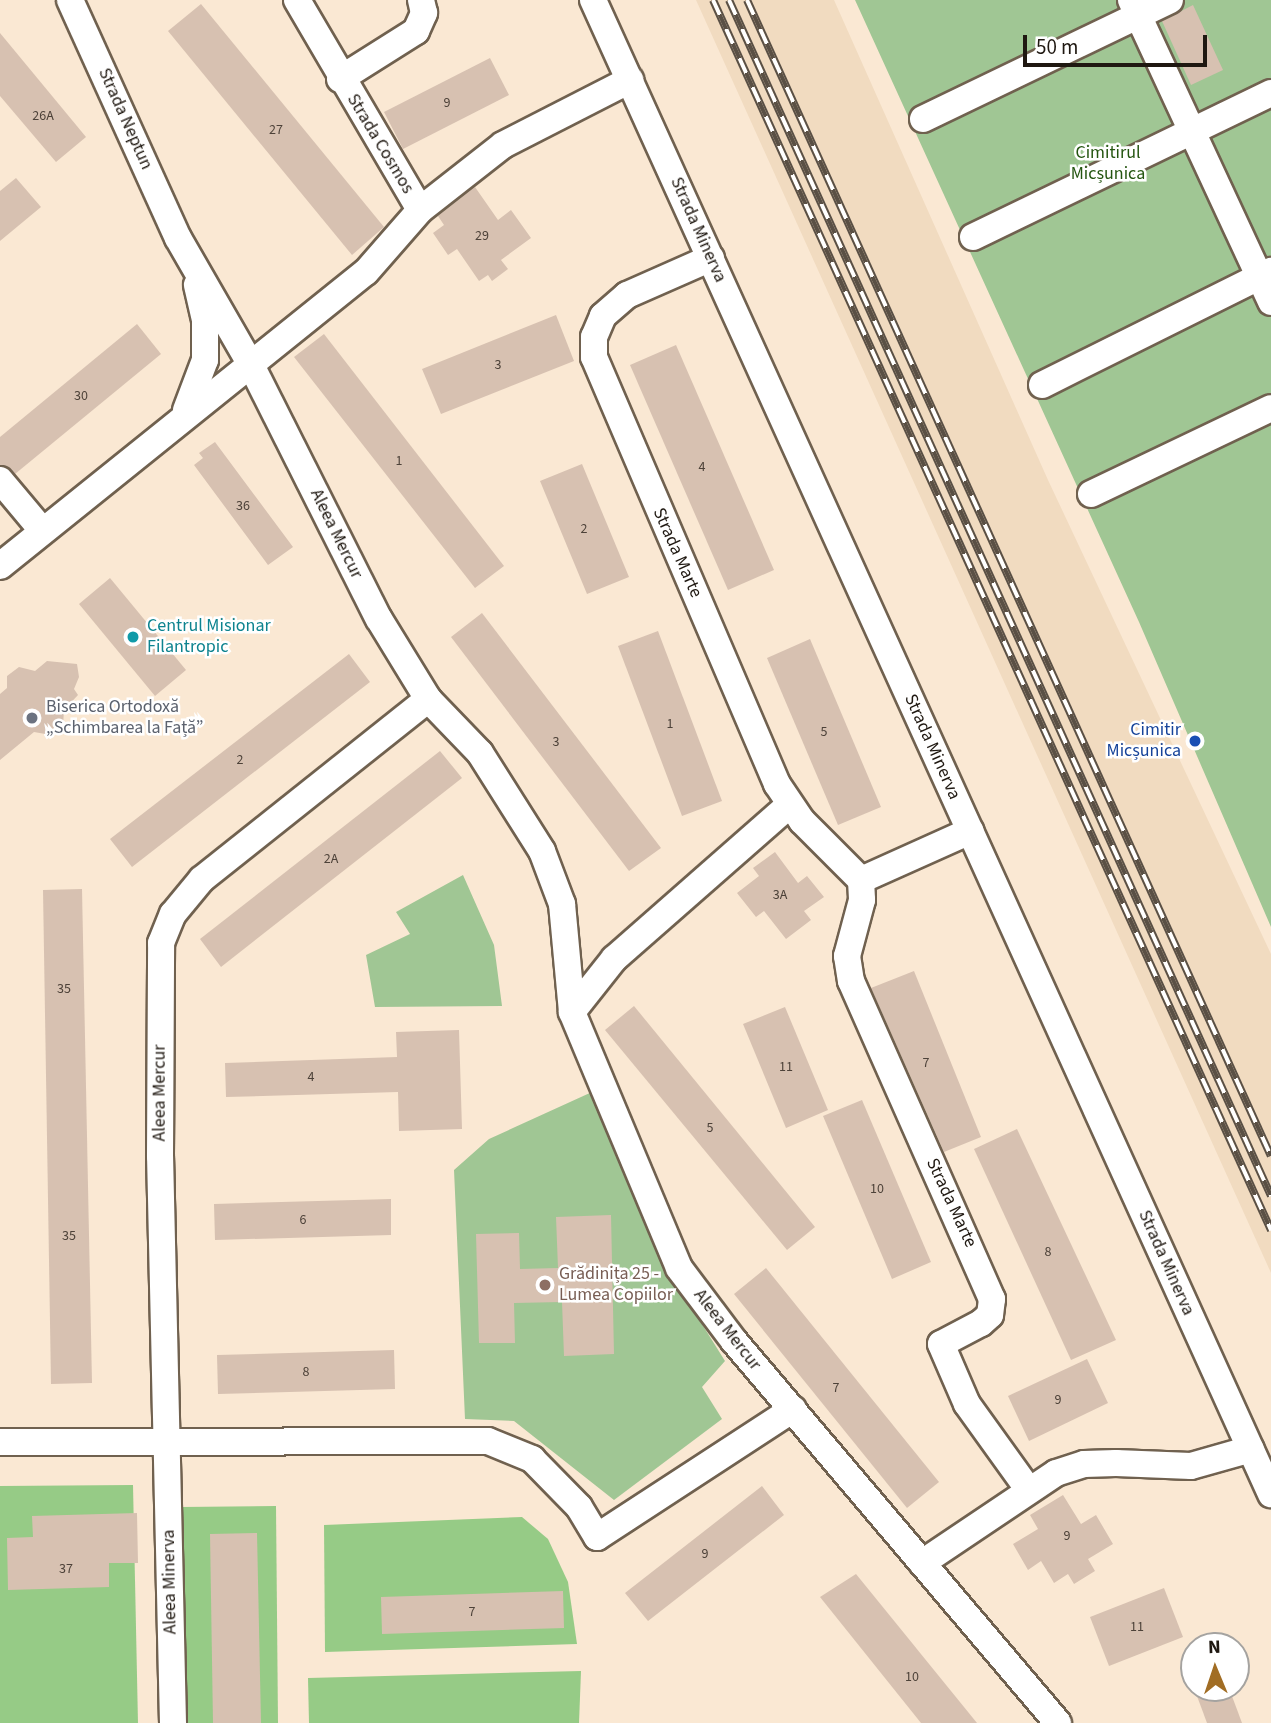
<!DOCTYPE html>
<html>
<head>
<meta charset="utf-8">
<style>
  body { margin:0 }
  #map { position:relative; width:1271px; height:1723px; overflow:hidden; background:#fae8d3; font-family:"Source Sans 3",sans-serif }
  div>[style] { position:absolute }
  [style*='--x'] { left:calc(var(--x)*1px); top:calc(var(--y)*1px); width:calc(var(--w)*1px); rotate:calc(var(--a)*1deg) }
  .built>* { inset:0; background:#f1dbc0 }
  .green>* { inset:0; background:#a0c694 }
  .forest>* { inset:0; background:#96cb86 }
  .building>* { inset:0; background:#d7c1b1 }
  .roads { filter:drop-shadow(2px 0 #70614f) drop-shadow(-2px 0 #70614f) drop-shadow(0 2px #70614f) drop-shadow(0 -2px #70614f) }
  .minor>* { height:26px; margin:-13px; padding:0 13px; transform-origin:13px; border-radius:13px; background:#fff }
  .rail>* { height:8px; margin-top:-4px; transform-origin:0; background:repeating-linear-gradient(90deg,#fff 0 16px,#5a5045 0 32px); box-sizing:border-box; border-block:2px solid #5a5045 }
  .dots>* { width:19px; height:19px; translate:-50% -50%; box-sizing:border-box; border:4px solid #fff; border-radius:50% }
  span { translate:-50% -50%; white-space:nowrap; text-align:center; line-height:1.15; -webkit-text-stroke:5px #fff; paint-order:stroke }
  .number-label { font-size:14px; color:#4d4239 }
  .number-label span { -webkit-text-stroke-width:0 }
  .street-label { font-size:18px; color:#1f1811 }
  .park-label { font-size:18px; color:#245510 }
  .culture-label { font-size:18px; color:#0d838f }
  .left { translate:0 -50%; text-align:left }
  .worship-label { font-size:18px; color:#5b616d }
  .transit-label { font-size:18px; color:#164399 }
  .right { translate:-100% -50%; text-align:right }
  .education-label { font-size:18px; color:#785e54 }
  .north { position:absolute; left:1180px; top:1632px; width:70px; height:70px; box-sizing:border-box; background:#fff; border:2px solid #a5a3a0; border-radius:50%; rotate:358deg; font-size:19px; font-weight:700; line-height:28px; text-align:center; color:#1f1811 }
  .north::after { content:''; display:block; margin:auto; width:24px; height:32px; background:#a16d24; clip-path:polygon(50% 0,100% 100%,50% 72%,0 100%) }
  .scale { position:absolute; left:1023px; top:35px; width:184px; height:32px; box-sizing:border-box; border:4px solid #1f1811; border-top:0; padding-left:9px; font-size:21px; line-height:24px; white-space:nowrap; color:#1f1811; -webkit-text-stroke:5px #fff; paint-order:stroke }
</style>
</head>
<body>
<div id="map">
  <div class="built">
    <div style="clip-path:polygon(696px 0,834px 0,1048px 480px,1271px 954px,1271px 1273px)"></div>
  </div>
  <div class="green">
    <div style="clip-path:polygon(855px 0,1271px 0,1271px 927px,1139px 622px)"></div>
    <div style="clip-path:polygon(463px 875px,494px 945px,502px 1006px,375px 1007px,366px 955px,410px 934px,396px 912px)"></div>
    <div style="clip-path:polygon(592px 1092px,667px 1268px,725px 1361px,702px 1387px,722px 1419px,614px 1500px,514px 1421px,465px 1419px,454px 1170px,489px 1139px)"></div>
  </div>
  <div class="forest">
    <div style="clip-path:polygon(133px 1485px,138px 1723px,0 1723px,0 1486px)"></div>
    <div style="clip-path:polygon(276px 1506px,278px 1723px,183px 1723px,181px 1507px)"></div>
    <div style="clip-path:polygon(522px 1517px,548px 1539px,568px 1582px,577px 1644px,325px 1652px,324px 1525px)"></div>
    <div style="clip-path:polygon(581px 1671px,579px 1723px,309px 1723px,308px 1678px)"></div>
  </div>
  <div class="building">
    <div style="clip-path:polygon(201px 4px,384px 227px,352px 255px,168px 31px)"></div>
    <div style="clip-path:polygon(1193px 5px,1223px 70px,1191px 85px,1162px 21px)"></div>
    <div style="clip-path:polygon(0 33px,86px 137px,56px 162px,0 96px)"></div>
    <div style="clip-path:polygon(490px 58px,509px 95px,403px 149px,384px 112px)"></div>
    <div style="clip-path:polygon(16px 178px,41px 207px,0 241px,0 191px)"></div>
    <div style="clip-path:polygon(475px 187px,498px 220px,511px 210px,531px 238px,501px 260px,508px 269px,492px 281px,488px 275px,479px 281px,457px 249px,448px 255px,433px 233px,444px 225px,438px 216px)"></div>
    <div style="clip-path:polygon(556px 315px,574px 361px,441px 414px,422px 369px)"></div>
    <div style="clip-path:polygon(137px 324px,161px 354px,15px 474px,0 465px,0 437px)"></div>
    <div style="clip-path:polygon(324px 334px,504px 566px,475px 588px,294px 357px)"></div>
    <div style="clip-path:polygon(676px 345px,774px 570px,728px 590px,630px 365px)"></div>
    <div style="clip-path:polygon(215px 442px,293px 547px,268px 565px,194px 465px,203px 458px,199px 453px)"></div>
    <div style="clip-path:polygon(582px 464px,629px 577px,587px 594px,540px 481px)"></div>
    <div style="clip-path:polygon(110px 578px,186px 670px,155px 696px,79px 604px)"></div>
    <div style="clip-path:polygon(482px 613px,661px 848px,629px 871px,451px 637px)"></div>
    <div style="clip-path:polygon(658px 631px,722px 801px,682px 816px,618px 646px)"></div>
    <div style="clip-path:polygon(810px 639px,881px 807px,838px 825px,767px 658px)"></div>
    <div style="clip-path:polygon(349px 654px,370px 682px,132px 867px,110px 839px)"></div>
    <div style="clip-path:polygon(47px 661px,77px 664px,79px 677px,74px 689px,78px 695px,64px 710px,63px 726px,51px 735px,34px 732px,0 760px,0 694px,7px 688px,7px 676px,19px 667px,35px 671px)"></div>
    <div style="clip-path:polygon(440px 751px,462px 778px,221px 967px,200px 939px)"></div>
    <div style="clip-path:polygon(775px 852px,798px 883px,807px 876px,824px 897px,804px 911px,811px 920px,786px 939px,764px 911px,756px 917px,737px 893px,759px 876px,753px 868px)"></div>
    <div style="clip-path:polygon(82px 889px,92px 1383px,51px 1384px,43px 890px)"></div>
    <div style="clip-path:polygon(914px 971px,981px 1137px,944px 1152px,871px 988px)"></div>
    <div style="clip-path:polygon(634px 1006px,815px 1227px,787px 1250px,605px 1030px)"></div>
    <div style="clip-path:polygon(785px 1007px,828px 1110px,786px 1128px,743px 1024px)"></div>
    <div style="clip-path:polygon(459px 1030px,462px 1129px,399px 1131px,398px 1092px,226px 1097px,225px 1063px,397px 1057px,396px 1032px)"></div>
    <div style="clip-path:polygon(862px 1100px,931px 1262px,892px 1279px,823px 1116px)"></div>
    <div style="clip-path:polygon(1017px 1129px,1116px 1340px,1071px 1360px,974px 1149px)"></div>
    <div style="clip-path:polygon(391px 1199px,391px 1235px,215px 1240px,214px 1204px)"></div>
    <div style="clip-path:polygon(611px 1215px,614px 1354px,564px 1356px,562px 1302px,514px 1303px,515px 1343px,479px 1343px,476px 1234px,519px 1233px,520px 1269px,558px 1268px,556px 1217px)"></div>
    <div style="clip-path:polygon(766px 1268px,939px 1482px,907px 1508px,734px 1294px)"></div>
    <div style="clip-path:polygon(394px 1350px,395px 1389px,218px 1394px,217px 1355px)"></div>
    <div style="clip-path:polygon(1087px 1359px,1108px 1403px,1029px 1441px,1008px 1396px)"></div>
    <div style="clip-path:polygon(762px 1486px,784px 1515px,648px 1621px,625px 1593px)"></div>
    <div style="clip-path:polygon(1063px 1495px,1081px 1524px,1096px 1515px,1113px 1544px,1088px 1559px,1095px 1571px,1074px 1584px,1068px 1574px,1054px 1583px,1041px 1561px,1028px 1570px,1013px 1544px,1038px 1529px,1030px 1515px)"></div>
    <div style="clip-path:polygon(137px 1513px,138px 1563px,109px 1563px,109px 1587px,8px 1590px,7px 1538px,33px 1537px,32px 1516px)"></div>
    <div style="clip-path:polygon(257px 1533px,261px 1723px,213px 1723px,210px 1534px)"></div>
    <div style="clip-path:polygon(856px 1574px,977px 1723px,921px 1723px,820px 1597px)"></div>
    <div style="clip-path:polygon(1164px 1588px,1183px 1637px,1109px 1666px,1090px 1617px)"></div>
    <div style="clip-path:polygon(563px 1591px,564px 1628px,382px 1634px,381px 1597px)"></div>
    <div style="clip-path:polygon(1194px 1688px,1229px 1688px,1242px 1723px,1207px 1723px)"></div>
  </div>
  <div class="roads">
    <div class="minor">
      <div style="--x:70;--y:0;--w:261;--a:65.6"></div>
      <div style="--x:178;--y:238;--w:146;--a:60.1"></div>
      <div style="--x:251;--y:365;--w:284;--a:63.3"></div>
      <div style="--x:379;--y:619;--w:94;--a:58.5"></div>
      <div style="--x:428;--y:699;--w:75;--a:46.1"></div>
      <div style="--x:480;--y:753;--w:116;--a:57.7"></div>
      <div style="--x:542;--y:851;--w:57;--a:69.3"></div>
      <div style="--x:562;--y:904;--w:108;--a:84.7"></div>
      <div style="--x:572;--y:1012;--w:277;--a:67.3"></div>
      <div style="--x:679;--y:1268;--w:91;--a:53"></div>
      <div style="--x:734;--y:1341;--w:501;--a:49.7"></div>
      <div style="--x:297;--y:0;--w:243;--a:59.6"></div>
      <div style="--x:593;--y:0;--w:1641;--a:65.59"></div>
      <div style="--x:1131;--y:0;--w:333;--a:65.1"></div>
      <div style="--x:340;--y:79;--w:90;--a:-32.3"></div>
      <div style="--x:416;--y:31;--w:20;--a:-66"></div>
      <div style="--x:424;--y:13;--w:13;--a:-103"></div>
      <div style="--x:923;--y:119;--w:274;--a:-25.7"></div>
      <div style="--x:973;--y:237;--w:331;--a:-25.8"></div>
      <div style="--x:711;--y:258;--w:92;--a:156.2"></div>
      <div style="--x:627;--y:295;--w:32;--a:139"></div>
      <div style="--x:603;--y:316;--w:23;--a:113"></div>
      <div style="--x:594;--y:337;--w:20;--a:90"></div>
      <div style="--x:594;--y:357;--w:465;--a:66.8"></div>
      <div style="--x:777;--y:784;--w:45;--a:56"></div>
      <div style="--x:802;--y:821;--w:83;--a:45"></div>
      <div style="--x:861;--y:880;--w:20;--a:87"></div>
      <div style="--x:862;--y:900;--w:58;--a:105"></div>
      <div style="--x:847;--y:956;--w:25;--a:81"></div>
      <div style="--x:851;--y:981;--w:348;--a:66.1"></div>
      <div style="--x:992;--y:1299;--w:16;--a:97"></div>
      <div style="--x:990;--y:1315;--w:12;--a:138"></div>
      <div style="--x:981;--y:1323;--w:45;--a:152.3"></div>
      <div style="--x:941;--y:1344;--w:65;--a:66.6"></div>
      <div style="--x:967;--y:1404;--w:105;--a:54.3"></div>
      <div style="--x:1042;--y:385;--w:256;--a:-26.5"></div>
      <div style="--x:186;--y:410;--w:53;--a:-69.2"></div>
      <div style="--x:205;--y:360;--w:40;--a:-90"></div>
      <div style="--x:205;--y:320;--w:36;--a:-103"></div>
      <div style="--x:0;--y:480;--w:65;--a:50"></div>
      <div style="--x:1091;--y:494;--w:199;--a:-25.5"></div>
      <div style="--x:0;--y:566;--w:469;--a:-38.8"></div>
      <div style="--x:366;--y:272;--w:82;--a:-48.9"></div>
      <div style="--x:420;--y:210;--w:105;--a:-38.1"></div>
      <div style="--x:503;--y:145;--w:143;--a:-27.1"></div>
      <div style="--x:861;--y:880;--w:120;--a:-24.2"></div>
      <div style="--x:572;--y:1012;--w:68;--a:-51.6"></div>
      <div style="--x:614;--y:959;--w:233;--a:-41.3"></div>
      <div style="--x:0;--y:1442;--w:488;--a:-0.1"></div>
      <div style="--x:488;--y:1441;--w:48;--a:22.2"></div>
      <div style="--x:532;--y:1459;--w:67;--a:45.6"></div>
      <div style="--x:579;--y:1507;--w:35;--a:59"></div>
      <div style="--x:597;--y:1537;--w:234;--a:-33.1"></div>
      <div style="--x:922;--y:1563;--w:161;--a:-33.9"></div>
      <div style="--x:1056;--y:1473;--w:29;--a:-18"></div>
      <div style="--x:1084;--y:1464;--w:32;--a:-2"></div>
      <div style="--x:1116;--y:1463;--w:75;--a:2.3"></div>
      <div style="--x:1191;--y:1466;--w:62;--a:-15.8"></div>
      <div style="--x:173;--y:1723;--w:567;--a:-91.31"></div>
      <div style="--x:160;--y:1156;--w:213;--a:-89.7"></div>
      <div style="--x:161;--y:943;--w:31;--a:-68"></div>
      <div style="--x:173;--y:914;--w:45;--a:-50.4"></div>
      <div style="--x:202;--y:879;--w:289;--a:-38.5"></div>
    </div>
  </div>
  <div class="rail">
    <div style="--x:713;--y:0;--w:1351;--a:65.6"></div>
    <div style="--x:729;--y:0;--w:1313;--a:65.62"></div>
    <div style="--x:747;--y:0;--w:1269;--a:65.62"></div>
  </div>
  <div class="dots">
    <div style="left:133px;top:637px;background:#0f9aa8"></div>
    <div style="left:32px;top:718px;background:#6b7280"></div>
    <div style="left:1195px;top:741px;background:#1a4fb4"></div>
    <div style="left:545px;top:1285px;background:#8d6e63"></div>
  </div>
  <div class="number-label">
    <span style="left:447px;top:103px">9</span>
    <span style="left:43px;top:116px">26A</span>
    <span style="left:276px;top:130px">27</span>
    <span style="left:482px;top:236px">29</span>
    <span style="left:498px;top:365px">3</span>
    <span style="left:81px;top:396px">30</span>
    <span style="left:399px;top:461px">1</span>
    <span style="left:702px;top:467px">4</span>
    <span style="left:243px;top:506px">36</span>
    <span style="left:584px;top:529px">2</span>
    <span style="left:670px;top:724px">1</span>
    <span style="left:824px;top:732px">5</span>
    <span style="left:556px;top:742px">3</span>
    <span style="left:240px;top:760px">2</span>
    <span style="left:331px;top:859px">2A</span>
    <span style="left:780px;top:895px">3A</span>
    <span style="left:64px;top:989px">35</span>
    <span style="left:926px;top:1063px">7</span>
    <span style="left:786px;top:1067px">11</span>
    <span style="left:311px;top:1077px">4</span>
    <span style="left:710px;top:1128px">5</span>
    <span style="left:877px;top:1189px">10</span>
    <span style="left:303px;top:1220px">6</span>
    <span style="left:69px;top:1236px">35</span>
    <span style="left:1048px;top:1252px">8</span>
    <span style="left:306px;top:1372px">8</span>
    <span style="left:836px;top:1388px">7</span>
    <span style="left:1058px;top:1400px">9</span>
    <span style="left:1067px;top:1536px">9</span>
    <span style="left:705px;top:1554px">9</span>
    <span style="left:66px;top:1569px">37</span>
    <span style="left:472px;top:1612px">7</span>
    <span style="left:1137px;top:1627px">11</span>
    <span style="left:912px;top:1677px">10</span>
  </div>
  <div class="street-label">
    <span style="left:125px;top:119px;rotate:66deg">Strada Neptun</span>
    <span style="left:380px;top:144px;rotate:59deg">Strada Cosmos</span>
    <span style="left:698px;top:230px;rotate:66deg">Strada Minerva</span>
    <span style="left:336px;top:534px;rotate:64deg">Aleea Mercur</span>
    <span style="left:677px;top:553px;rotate:66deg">Strada Marte</span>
    <span style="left:932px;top:747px;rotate:66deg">Strada Minerva</span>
    <span style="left:160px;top:1093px;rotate:-90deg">Aleea Mercur</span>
    <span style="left:951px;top:1203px;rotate:65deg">Strada Marte</span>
    <span style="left:1166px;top:1263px;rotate:66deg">Strada Minerva</span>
    <span style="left:727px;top:1330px;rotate:52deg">Aleea Mercur</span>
    <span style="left:170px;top:1582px;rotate:-91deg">Aleea Minerva</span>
  </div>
  <div class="park-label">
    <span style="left:1108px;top:164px">Cimitirul<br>Micșunica</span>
  </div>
  <div class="culture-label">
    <span class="left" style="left:147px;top:637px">Centrul Misionar<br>Filantropic</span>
  </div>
  <div class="worship-label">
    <span class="left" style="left:46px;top:718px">Biserica Ortodoxă<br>„Schimbarea la Față”</span>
  </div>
  <div class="transit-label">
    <span class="right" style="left:1181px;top:741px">Cimitir<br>Micșunica</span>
  </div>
  <div class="education-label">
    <span class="left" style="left:559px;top:1285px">Grădinița 25 -<br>Lumea Copiilor</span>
  </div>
  <div class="north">N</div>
  <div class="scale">50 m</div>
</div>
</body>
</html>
